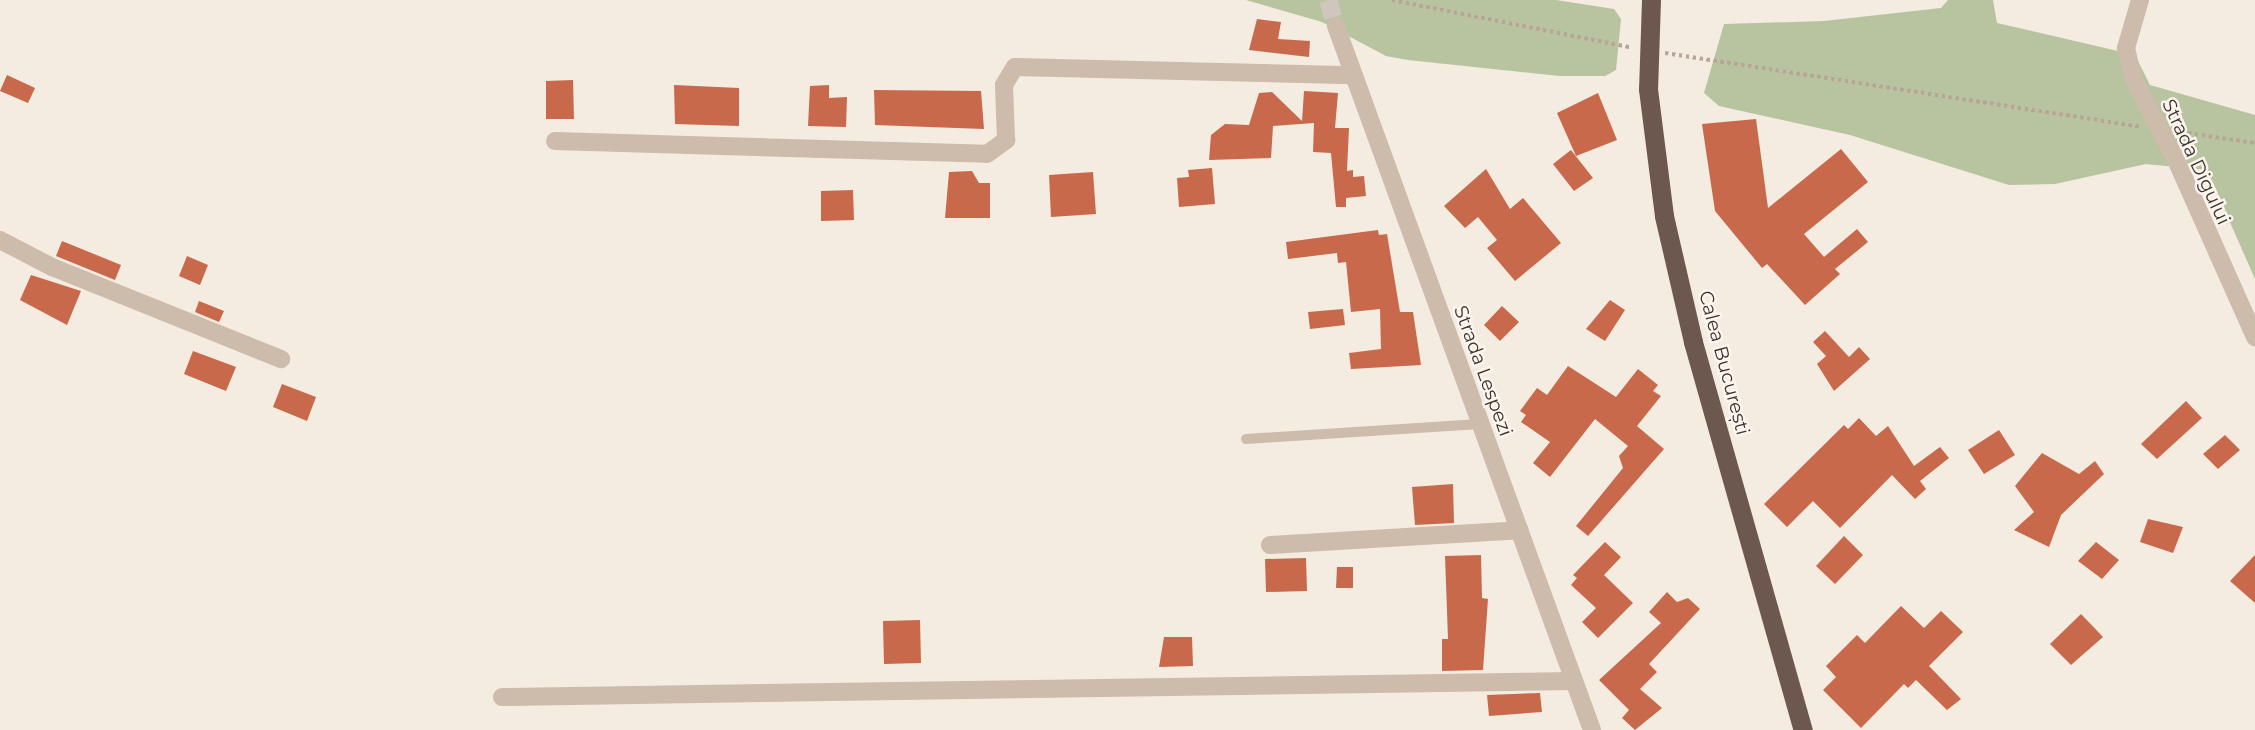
<!DOCTYPE html>
<html>
<head>
<meta charset="utf-8">
<style>
  body { margin:0 }
  #map { position:relative; width:2255px; height:730px; overflow:hidden; background:#f4ebe1; font-family:Montserrat,sans-serif }
  div>[style] { position:absolute }
  [style*='--x'] { left:calc(var(--x)*1px); top:calc(var(--y)*1px); width:calc(var(--w)*1px); rotate:calc(var(--a)*1deg) }
  .green>* { inset:0; background:#b8c4a0 }
  .building>* { inset:0; background:#c8694b }
  .minor-tunnel>* { height:18px; margin-top:-9px; transform-origin:0; background:repeating-linear-gradient(90deg,#cfc6bd 0 18px,transparent 0 27px) }
  .path>* { height:3.5px; margin-top:-1.75px; transform-origin:0; background:repeating-linear-gradient(90deg,#b9a596 0 3.5px,transparent 0 7px) }
  .service>* { height:10px; margin:-5px; padding:0 5px; transform-origin:5px; border-radius:5px; background:#cdbbac }
  .minor>* { height:18px; margin:-9px; padding:0 9px; transform-origin:9px; border-radius:9px; background:#cdbbac }
  .trunk>* { height:19px; margin:-9.5px; padding:0 9.5px; transform-origin:9.5px; border-radius:9.5px; background:#6c584f }
  span { translate:-50% -50%; white-space:nowrap; text-align:center; line-height:1.15; -webkit-text-stroke:5px #fbf5ee; paint-order:stroke }
  .street-label { font-size:19px; color:#3b302b }
</style>
</head>
<body>
<div id="map">
  <div class="green">
    <div style="clip-path:polygon(1246px 0,1556px 0,1614px 9px,1621px 19px,1616px 70px,1605px 76px,1559px 76px,1408px 60px,1386px 56px,1322px 22px)"></div>
    <div style="clip-path:polygon(1948px 0,1993px 0,1997px 23px,2135px 55px,2150px 85px,2255px 115px,2255px 279px,2207px 170px,2146px 164px,2055px 184px,2009px 185px,1850px 135px,1719px 106px,1704px 93px,1724px 24px,1824px 21px,1941px 8px)"></div>
  </div>
  <div class="building">
    <div style="clip-path:polygon(1257px 19px,1281px 22px,1278px 39px,1310px 41px,1309px 57px,1249px 50px)"></div>
    <div style="clip-path:polygon(7px 75px,35px 88px,28px 103px,0 91px)"></div>
    <div style="clip-path:polygon(573px 80px,574px 119px,546px 119px,546px 81px)"></div>
    <div style="clip-path:polygon(674px 85px,739px 88px,739px 126px,675px 124px)"></div>
    <div style="clip-path:polygon(829px 85px,829px 98px,847px 97px,846px 127px,808px 126px,810px 86px)"></div>
    <div style="clip-path:polygon(874px 90px,981px 91px,984px 129px,875px 125px)"></div>
    <div style="clip-path:polygon(1304px 91px,1338px 93px,1335px 128px,1349px 128px,1347px 171px,1353px 170px,1353px 177px,1364px 176px,1366px 196px,1346px 198px,1346px 207px,1336px 207px,1331px 153px,1313px 152px,1314px 123px,1273px 126px,1271px 158px,1209px 160px,1211px 135px,1225px 124px,1249px 125px,1259px 93px,1272px 92px,1302px 121px)"></div>
    <div style="clip-path:polygon(1598px 93px,1617px 140px,1576px 156px,1557px 113px)"></div>
    <div style="clip-path:polygon(1756px 119px,1768px 208px,1841px 149px,1868px 182px,1804px 234px,1824px 257px,1857px 229px,1868px 242px,1835px 269px,1840px 274px,1805px 305px,1767px 264px,1762px 268px,1715px 211px,1702px 124px)"></div>
    <div style="clip-path:polygon(1571px 150px,1593px 178px,1574px 191px,1553px 164px)"></div>
    <div style="clip-path:polygon(1212px 168px,1215px 204px,1179px 207px,1177px 178px,1189px 177px,1188px 170px)"></div>
    <div style="clip-path:polygon(1486px 169px,1510px 209px,1523px 198px,1561px 243px,1515px 281px,1487px 248px,1497px 240px,1478px 217px,1465px 228px,1444px 206px)"></div>
    <div style="clip-path:polygon(972px 171px,979px 183px,990px 183px,990px 218px,945px 218px,949px 172px)"></div>
    <div style="clip-path:polygon(1093px 172px,1096px 214px,1051px 217px,1049px 175px)"></div>
    <div style="clip-path:polygon(853px 190px,854px 220px,821px 221px,821px 191px)"></div>
    <div style="clip-path:polygon(1378px 230px,1379px 235px,1387px 234px,1400px 312px,1413px 312px,1421px 365px,1351px 369px,1349px 353px,1381px 349px,1380px 309px,1351px 312px,1346px 262px,1338px 263px,1337px 253px,1288px 259px,1286px 242px)"></div>
    <div style="clip-path:polygon(62px 241px,121px 265px,115px 280px,56px 256px)"></div>
    <div style="clip-path:polygon(187px 256px,208px 265px,200px 285px,179px 276px)"></div>
    <div style="clip-path:polygon(31px 275px,81px 291px,67px 325px,20px 300px)"></div>
    <div style="clip-path:polygon(1610px 300px,1625px 310px,1605px 341px,1586px 329px)"></div>
    <div style="clip-path:polygon(199px 301px,224px 311px,219px 322px,195px 312px)"></div>
    <div style="clip-path:polygon(1502px 306px,1519px 322px,1500px 341px,1484px 325px)"></div>
    <div style="clip-path:polygon(1343px 309px,1345px 325px,1310px 329px,1308px 312px)"></div>
    <div style="clip-path:polygon(1825px 331px,1849px 357px,1859px 347px,1870px 359px,1834px 391px,1817px 364px,1826px 356px,1813px 342px)"></div>
    <div style="clip-path:polygon(193px 351px,236px 367px,226px 391px,184px 374px)"></div>
    <div style="clip-path:polygon(1568px 366px,1616px 397px,1638px 369px,1658px 385px,1653px 391px,1661px 396px,1637px 426px,1664px 449px,1588px 536px,1576px 526px,1623px 468px,1619px 456px,1628px 446px,1595px 419px,1550px 477px,1533px 463px,1550px 442px,1521px 422px,1526px 415px,1520px 411px,1537px 388px,1547px 395px)"></div>
    <div style="clip-path:polygon(282px 384px,316px 397px,307px 421px,273px 407px)"></div>
    <div style="clip-path:polygon(2186px 401px,2202px 418px,2157px 459px,2141px 444px)"></div>
    <div style="clip-path:polygon(1859px 418px,1876px 436px,1888px 426px,1914px 466px,1940px 447px,1949px 458px,1920px 481px,1926px 489px,1915px 499px,1892px 475px,1840px 528px,1813px 501px,1787px 527px,1764px 504px,1844px 425px,1848px 429px)"></div>
    <div style="clip-path:polygon(1999px 430px,2015px 455px,1984px 474px,1968px 450px)"></div>
    <div style="clip-path:polygon(2225px 435px,2240px 450px,2218px 469px,2203px 454px)"></div>
    <div style="clip-path:polygon(2042px 453px,2079px 474px,2095px 461px,2104px 474px,2061px 515px,2049px 547px,2014px 530px,2034px 512px,2015px 486px)"></div>
    <div style="clip-path:polygon(1453px 484px,1454px 523px,1415px 525px,1412px 487px)"></div>
    <div style="clip-path:polygon(2148px 519px,2183px 527px,2173px 553px,2140px 542px)"></div>
    <div style="clip-path:polygon(1844px 536px,1863px 555px,1835px 584px,1816px 566px)"></div>
    <div style="clip-path:polygon(1605px 542px,1621px 557px,1604px 575px,1633px 603px,1598px 638px,1582px 622px,1596px 608px,1571px 585px,1577px 578px,1573px 575px)"></div>
    <div style="clip-path:polygon(2096px 542px,2119px 560px,2102px 579px,2078px 561px)"></div>
    <div style="clip-path:polygon(1481px 555px,1482px 598px,1488px 599px,1483px 670px,1442px 671px,1442px 639px,1448px 639px,1445px 556px)"></div>
    <div style="clip-path:polygon(2255px 555px,2255px 603px,2230px 581px)"></div>
    <div style="clip-path:polygon(1306px 558px,1307px 591px,1266px 592px,1265px 559px)"></div>
    <div style="clip-path:polygon(1337px 567px,1353px 567px,1353px 588px,1336px 588px)"></div>
    <div style="clip-path:polygon(1667px 592px,1677px 602px,1688px 598px,1700px 609px,1649px 664px,1657px 672px,1640px 689px,1662px 708px,1635px 730px,1622px 718px,1629px 710px,1599px 680px,1661px 623px,1649px 612px)"></div>
    <div style="clip-path:polygon(1901px 606px,1924px 628px,1941px 611px,1963px 632px,1929px 666px,1961px 699px,1947px 710px,1916px 680px,1908px 688px,1904px 684px,1861px 728px,1823px 690px,1836px 677px,1826px 666px,1857px 635px,1865px 643px)"></div>
    <div style="clip-path:polygon(2081px 614px,2103px 637px,2071px 665px,2050px 644px)"></div>
    <div style="clip-path:polygon(920px 620px,921px 663px,884px 664px,883px 621px)"></div>
    <div style="clip-path:polygon(1164px 637px,1192px 637px,1193px 666px,1159px 667px)"></div>
    <div style="clip-path:polygon(1540px 693px,1542px 712px,1489px 716px,1487px 695px)"></div>
  </div>
  <div class="minor-tunnel">
    <div style="--x:1328;--y:0;--w:27;--a:73"></div>
  </div>
  <div class="path">
    <div style="--x:1392;--y:0;--w:243;--a:11.2"></div>
    <div style="--x:1665;--y:53;--w:480;--a:8.8"></div>
    <div style="--x:2181;--y:132;--w:75;--a:8.5"></div>
  </div>
  <div class="service">
    <div style="--x:1246;--y:439;--w:234;--a:-3.7"></div>
  </div>
  <div class="minor">
    <div style="--x:2140;--y:0;--w:50;--a:106.3"></div>
    <div style="--x:2126;--y:48;--w:31;--a:77"></div>
    <div style="--x:2133;--y:78;--w:95;--a:62.4"></div>
    <div style="--x:2177;--y:162;--w:192;--a:66"></div>
    <div style="--x:1336;--y:26;--w:749;--a:70.02"></div>
    <div style="--x:555;--y:141;--w:432;--a:1.7"></div>
    <div style="--x:987;--y:154;--w:24;--a:-36"></div>
    <div style="--x:1006;--y:140;--w:55;--a:-92.1"></div>
    <div style="--x:1004;--y:85;--w:21;--a:-59"></div>
    <div style="--x:1015;--y:67;--w:337;--a:1.4"></div>
    <div style="--x:0;--y:240;--w:59;--a:27.4"></div>
    <div style="--x:52;--y:267;--w:247;--a:21.9"></div>
    <div style="--x:1270;--y:545;--w:250;--a:-3.4"></div>
    <div style="--x:502;--y:697;--w:1071;--a:-0.86"></div>
  </div>
  <div class="trunk">
    <div style="--x:1651;--y:0;--w:89;--a:91.9"></div>
    <div style="--x:1648;--y:89;--w:128;--a:82.8"></div>
    <div style="--x:1664;--y:216;--w:129;--a:77"></div>
    <div style="--x:1693;--y:342;--w:403;--a:74.2"></div>
  </div>
  <div class="street-label">
    <span style="left:2196px;top:162px;rotate:65deg">Strada Digului</span>
    <span style="left:1724px;top:363px;rotate:75deg">Calea București</span>
    <span style="left:1483px;top:371px;rotate:70deg">Strada Lespezi</span>
  </div>
</div>
</body>
</html>
